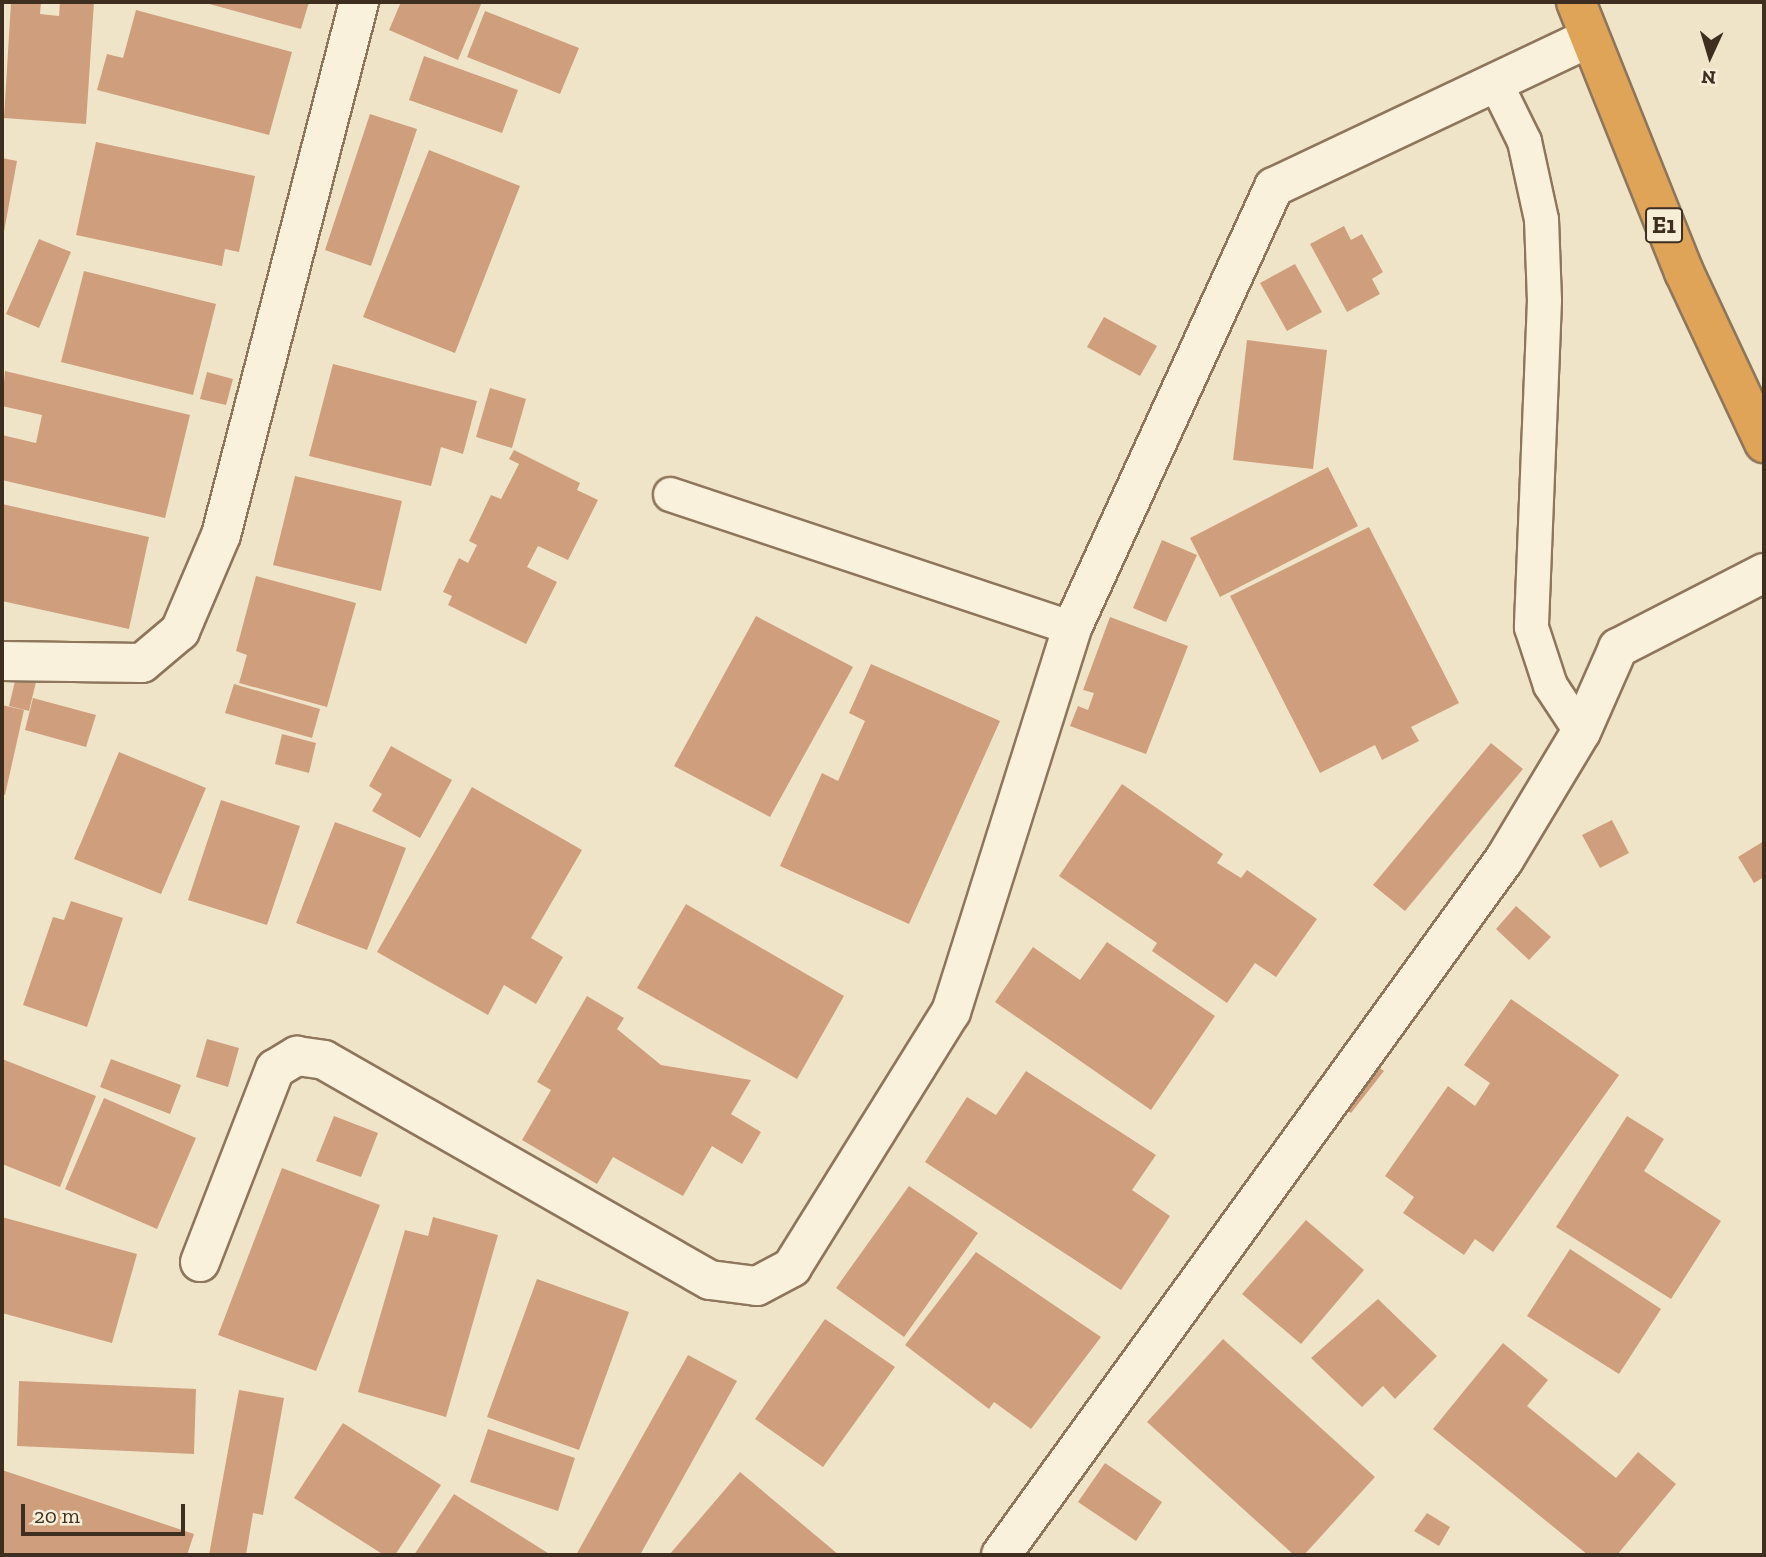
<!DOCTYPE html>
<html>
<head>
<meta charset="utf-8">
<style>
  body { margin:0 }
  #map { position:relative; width:1766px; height:1557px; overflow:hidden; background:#f0e4c8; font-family:"Zilla Slab",serif }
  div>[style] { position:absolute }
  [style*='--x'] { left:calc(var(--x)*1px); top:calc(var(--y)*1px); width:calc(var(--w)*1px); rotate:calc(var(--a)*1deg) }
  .building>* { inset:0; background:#cf9f7d }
  .roads { filter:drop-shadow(2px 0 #8d765c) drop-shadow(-2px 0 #8d765c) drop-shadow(0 2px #8d765c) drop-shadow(0 -2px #8d765c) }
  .lane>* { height:33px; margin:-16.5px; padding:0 16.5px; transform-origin:16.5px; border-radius:16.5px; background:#faf1dc }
  .street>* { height:38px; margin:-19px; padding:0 19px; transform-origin:19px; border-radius:19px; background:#faf1dc }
  .highway>* { height:38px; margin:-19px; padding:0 19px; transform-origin:19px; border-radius:19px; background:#e0a458 }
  span { translate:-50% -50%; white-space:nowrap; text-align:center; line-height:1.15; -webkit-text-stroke:7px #f7eed8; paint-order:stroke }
  .shield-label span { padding:2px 5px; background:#f7eed8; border:2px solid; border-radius:5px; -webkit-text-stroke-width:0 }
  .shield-label { font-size:24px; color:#3d2e20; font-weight:700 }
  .frame { position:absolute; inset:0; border:4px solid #3d2e20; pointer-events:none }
  .north { position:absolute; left:1675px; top:21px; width:70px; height:70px; -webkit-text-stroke:5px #f7eed8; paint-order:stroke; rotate:184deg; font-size:19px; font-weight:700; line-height:28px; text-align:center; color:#3d2e20 }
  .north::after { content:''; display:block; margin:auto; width:24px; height:32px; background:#3d2e20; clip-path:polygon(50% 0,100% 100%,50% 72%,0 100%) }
  .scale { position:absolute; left:21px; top:1504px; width:164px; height:32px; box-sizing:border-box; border:4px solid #3d2e20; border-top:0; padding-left:9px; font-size:21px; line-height:24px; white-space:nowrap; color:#3d2e20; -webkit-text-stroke:5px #f7eed8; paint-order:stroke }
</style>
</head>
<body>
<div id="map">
  <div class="building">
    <div style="clip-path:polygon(11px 2px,41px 2px,40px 14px,59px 16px,60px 2px,94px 2px,86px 124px,4px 118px)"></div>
    <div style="clip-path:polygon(202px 2px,309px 2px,301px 29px)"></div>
    <div style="clip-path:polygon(401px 2px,482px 2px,458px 60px,389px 30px)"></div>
    <div style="clip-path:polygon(136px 10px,292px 52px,269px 135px,97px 90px,107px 54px,123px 58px)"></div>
    <div style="clip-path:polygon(485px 11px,579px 48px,560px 94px,467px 57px)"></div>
    <div style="clip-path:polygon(424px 56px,518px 90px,502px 133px,409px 100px)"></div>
    <div style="clip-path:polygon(370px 114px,417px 129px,371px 266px,325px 250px)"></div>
    <div style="clip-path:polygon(96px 142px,255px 176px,239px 252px,225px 249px,222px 266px,76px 235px)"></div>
    <div style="clip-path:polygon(429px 150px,520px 186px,455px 353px,363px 317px)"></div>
    <div style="clip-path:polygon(2px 158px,17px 161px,3px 237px,2px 237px)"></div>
    <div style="clip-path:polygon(1344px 226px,1351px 240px,1362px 234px,1383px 272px,1372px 279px,1380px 294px,1347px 312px,1310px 244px)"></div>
    <div style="clip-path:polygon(39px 239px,71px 252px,39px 328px,6px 314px)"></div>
    <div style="clip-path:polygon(1295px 264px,1322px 312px,1287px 331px,1260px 283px)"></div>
    <div style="clip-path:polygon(84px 271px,216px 304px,193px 395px,61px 362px)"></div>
    <div style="clip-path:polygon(1104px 317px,1157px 346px,1140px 376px,1087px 347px)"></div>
    <div style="clip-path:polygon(1247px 340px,1327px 350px,1313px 469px,1233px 460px)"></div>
    <div style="clip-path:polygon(333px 364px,477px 401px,463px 454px,441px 447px,431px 486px,309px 456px)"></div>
    <div style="clip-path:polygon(5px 371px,190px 415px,165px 518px,2px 480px,2px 435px,36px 443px,42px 415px,2px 406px)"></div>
    <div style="clip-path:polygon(207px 372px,233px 379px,226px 405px,200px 399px)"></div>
    <div style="clip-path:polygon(490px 388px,526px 399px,512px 448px,476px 437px)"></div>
    <div style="clip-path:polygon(514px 450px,580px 483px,577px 490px,598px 500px,568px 560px,538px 546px,527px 567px,557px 582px,526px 644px,448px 605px,452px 596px,443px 592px,459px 558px,468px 563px,477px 545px,469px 541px,491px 495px,501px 499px,519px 464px,509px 459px)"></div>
    <div style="clip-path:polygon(1328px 467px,1358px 526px,1220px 597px,1190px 538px)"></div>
    <div style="clip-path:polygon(295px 476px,402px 501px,381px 591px,273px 565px)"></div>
    <div style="clip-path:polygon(2px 504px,149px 537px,129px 629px,2px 601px)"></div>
    <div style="clip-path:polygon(1369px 527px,1459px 703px,1411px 727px,1419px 741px,1382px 760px,1375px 745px,1320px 773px,1230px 596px)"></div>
    <div style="clip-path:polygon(1162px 540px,1197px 555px,1166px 622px,1133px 608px)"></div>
    <div style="clip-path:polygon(256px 576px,356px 603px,327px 707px,239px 683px,247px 655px,236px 651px)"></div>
    <div style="clip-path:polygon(756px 616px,853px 667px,770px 817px,674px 766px)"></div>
    <div style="clip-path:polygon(1110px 617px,1188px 646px,1146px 754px,1070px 726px,1078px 706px,1088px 710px,1094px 693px,1083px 690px)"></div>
    <div style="clip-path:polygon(871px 664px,1000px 721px,909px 924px,780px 866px,822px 773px,838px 781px,865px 721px,849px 713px)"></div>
    <div style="clip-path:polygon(16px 677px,36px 682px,29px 711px,9px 706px)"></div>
    <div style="clip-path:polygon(234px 684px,320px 709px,312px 738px,225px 713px)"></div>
    <div style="clip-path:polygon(33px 698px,96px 715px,86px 747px,25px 730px)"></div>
    <div style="clip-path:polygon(2px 705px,24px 710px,5px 795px,2px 794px)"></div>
    <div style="clip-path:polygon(282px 734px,316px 743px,309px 773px,275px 764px)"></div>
    <div style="clip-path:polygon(1491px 743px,1523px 769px,1405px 911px,1373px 885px)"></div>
    <div style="clip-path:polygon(391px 746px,452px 780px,420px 838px,372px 811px,382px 794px,369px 786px)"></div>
    <div style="clip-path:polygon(119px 752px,206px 788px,161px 894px,74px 859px)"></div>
    <div style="clip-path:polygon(1122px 784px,1223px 854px,1217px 863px,1241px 878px,1247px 870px,1317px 919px,1276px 977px,1255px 963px,1227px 1003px,1152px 951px,1157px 943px,1059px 876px)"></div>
    <div style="clip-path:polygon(472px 787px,582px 850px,531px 938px,563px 957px,536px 1004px,504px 985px,488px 1015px,377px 952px)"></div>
    <div style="clip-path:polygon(221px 800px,300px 826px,267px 925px,188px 900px)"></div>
    <div style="clip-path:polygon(1612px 820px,1629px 853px,1600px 868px,1582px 835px)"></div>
    <div style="clip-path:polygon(335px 822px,406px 848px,367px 950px,296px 923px)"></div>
    <div style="clip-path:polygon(1764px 841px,1764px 877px,1754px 883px,1738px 857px)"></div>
    <div style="clip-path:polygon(71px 901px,123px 918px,87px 1027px,23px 1005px,53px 917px,64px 920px)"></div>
    <div style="clip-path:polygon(686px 904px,844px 996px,797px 1079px,637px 988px)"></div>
    <div style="clip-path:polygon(1516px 906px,1551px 937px,1529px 960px,1496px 929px)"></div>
    <div style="clip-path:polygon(1107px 942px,1215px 1016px,1151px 1110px,995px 1002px,1033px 947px,1080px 980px)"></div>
    <div style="clip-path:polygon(587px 996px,624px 1018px,617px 1029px,661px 1065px,751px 1080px,731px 1114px,761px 1132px,742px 1164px,712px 1146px,683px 1196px,613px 1157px,597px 1184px,522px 1140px,551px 1090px,537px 1082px)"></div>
    <div style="clip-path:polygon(1511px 999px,1619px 1075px,1493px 1252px,1475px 1239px,1464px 1255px,1403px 1213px,1414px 1197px,1385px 1176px,1448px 1086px,1475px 1106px,1490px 1083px,1464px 1065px)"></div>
    <div style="clip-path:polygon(207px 1039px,239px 1048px,228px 1087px,196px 1077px)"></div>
    <div style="clip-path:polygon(2px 1059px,96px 1096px,60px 1187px,2px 1164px)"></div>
    <div style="clip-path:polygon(111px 1059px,181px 1085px,170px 1114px,100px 1087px)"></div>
    <div style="clip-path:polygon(1366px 1059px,1384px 1071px,1351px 1113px,1334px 1101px)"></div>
    <div style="clip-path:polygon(1026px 1071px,1156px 1155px,1132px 1190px,1170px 1216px,1121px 1290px,925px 1162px,967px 1097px,996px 1115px)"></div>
    <div style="clip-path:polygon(104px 1098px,196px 1138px,157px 1229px,65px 1189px)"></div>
    <div style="clip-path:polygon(334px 1116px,378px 1133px,361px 1177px,316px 1161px)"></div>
    <div style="clip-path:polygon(1627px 1116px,1664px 1139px,1644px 1171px,1721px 1221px,1671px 1299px,1556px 1227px)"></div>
    <div style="clip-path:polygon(282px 1168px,380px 1205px,316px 1371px,218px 1335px)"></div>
    <div style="clip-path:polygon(909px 1186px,978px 1233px,904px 1337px,836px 1288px)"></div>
    <div style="clip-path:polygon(2px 1217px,137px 1254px,112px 1343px,2px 1313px)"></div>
    <div style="clip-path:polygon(433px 1217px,498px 1235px,446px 1417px,358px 1392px,405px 1230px,428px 1236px)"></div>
    <div style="clip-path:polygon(1306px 1220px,1364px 1270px,1301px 1344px,1242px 1294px)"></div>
    <div style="clip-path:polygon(1570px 1249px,1661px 1309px,1619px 1374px,1527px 1316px)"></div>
    <div style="clip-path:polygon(976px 1252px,1101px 1337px,1031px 1429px,994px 1402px,989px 1409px,905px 1345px)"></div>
    <div style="clip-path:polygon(537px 1279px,629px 1312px,579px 1450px,487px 1417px)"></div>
    <div style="clip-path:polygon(1378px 1299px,1437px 1356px,1395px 1399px,1383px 1386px,1362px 1407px,1311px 1358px)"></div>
    <div style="clip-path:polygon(825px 1319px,895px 1367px,823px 1467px,755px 1419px)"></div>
    <div style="clip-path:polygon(1223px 1339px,1375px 1477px,1304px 1555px,1294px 1555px,1147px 1422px)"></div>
    <div style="clip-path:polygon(1503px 1343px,1548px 1380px,1527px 1406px,1616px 1478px,1638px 1452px,1676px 1484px,1617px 1555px,1588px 1555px,1433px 1429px)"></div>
    <div style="clip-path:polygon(688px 1355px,737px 1381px,640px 1555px,576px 1555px)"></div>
    <div style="clip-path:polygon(19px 1381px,196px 1389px,194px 1454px,17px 1446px)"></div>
    <div style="clip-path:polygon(239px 1390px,284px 1398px,263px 1515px,253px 1513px,246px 1555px,209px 1555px)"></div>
    <div style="clip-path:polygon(343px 1423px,441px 1485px,395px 1555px,384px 1555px,294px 1498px)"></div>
    <div style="clip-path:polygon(488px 1429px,575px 1458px,558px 1511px,470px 1482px)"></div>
    <div style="clip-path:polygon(1105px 1463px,1162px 1502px,1136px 1541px,1078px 1502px)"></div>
    <div style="clip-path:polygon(2px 1470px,194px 1534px,187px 1555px,2px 1555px)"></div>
    <div style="clip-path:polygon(740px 1472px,839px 1555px,669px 1555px)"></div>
    <div style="clip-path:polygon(454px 1494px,551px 1555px,414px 1555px)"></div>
    <div style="clip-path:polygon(1427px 1513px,1450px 1527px,1439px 1546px,1414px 1531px)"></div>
  </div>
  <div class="roads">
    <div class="lane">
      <div style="--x:1495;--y:82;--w:66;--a:63.8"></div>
      <div style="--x:1524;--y:141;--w:80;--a:77.7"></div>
      <div style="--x:1541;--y:219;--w:81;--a:87.9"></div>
      <div style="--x:1544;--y:300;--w:327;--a:92.3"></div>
      <div style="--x:1531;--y:627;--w:61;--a:71.9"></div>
      <div style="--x:1550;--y:685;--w:56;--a:56.6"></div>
      <div style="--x:670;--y:494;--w:424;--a:18.4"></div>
    </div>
    <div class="street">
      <div style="--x:2;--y:661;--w:140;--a:0.8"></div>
      <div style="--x:142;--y:663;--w:50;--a:-40.1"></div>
      <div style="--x:180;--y:631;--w:104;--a:-66.9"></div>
      <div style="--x:221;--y:535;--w:551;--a:-75.48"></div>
      <div style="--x:200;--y:1262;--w:207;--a:-68.8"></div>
      <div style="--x:275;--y:1069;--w:26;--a:-31"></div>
      <div style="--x:297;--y:1056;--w:27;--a:8"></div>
      <div style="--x:324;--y:1060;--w:444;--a:29.7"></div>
      <div style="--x:710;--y:1280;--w:47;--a:7.3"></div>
      <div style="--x:757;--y:1286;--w:40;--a:-28"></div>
      <div style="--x:792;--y:1267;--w:301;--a:-58.1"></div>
      <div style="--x:951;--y:1012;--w:403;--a:-72.5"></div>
      <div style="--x:1072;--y:628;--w:485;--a:-65.4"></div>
      <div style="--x:1274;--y:187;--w:348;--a:-25.3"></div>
      <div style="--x:1001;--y:1555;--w:858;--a:-54.11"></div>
      <div style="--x:1504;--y:860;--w:149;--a:-59"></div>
      <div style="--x:1581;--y:732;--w:92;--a:-66.2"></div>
      <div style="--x:1618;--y:648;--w:164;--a:-27.2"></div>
    </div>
    <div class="highway">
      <div style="--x:1576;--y:2;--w:291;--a:68.2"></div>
      <div style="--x:1684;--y:272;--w:189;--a:64.9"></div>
    </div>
  </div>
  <div class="shield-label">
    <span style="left:1664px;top:225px">E1</span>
  </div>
  <div class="frame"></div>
  <div class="north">N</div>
  <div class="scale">20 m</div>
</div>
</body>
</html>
